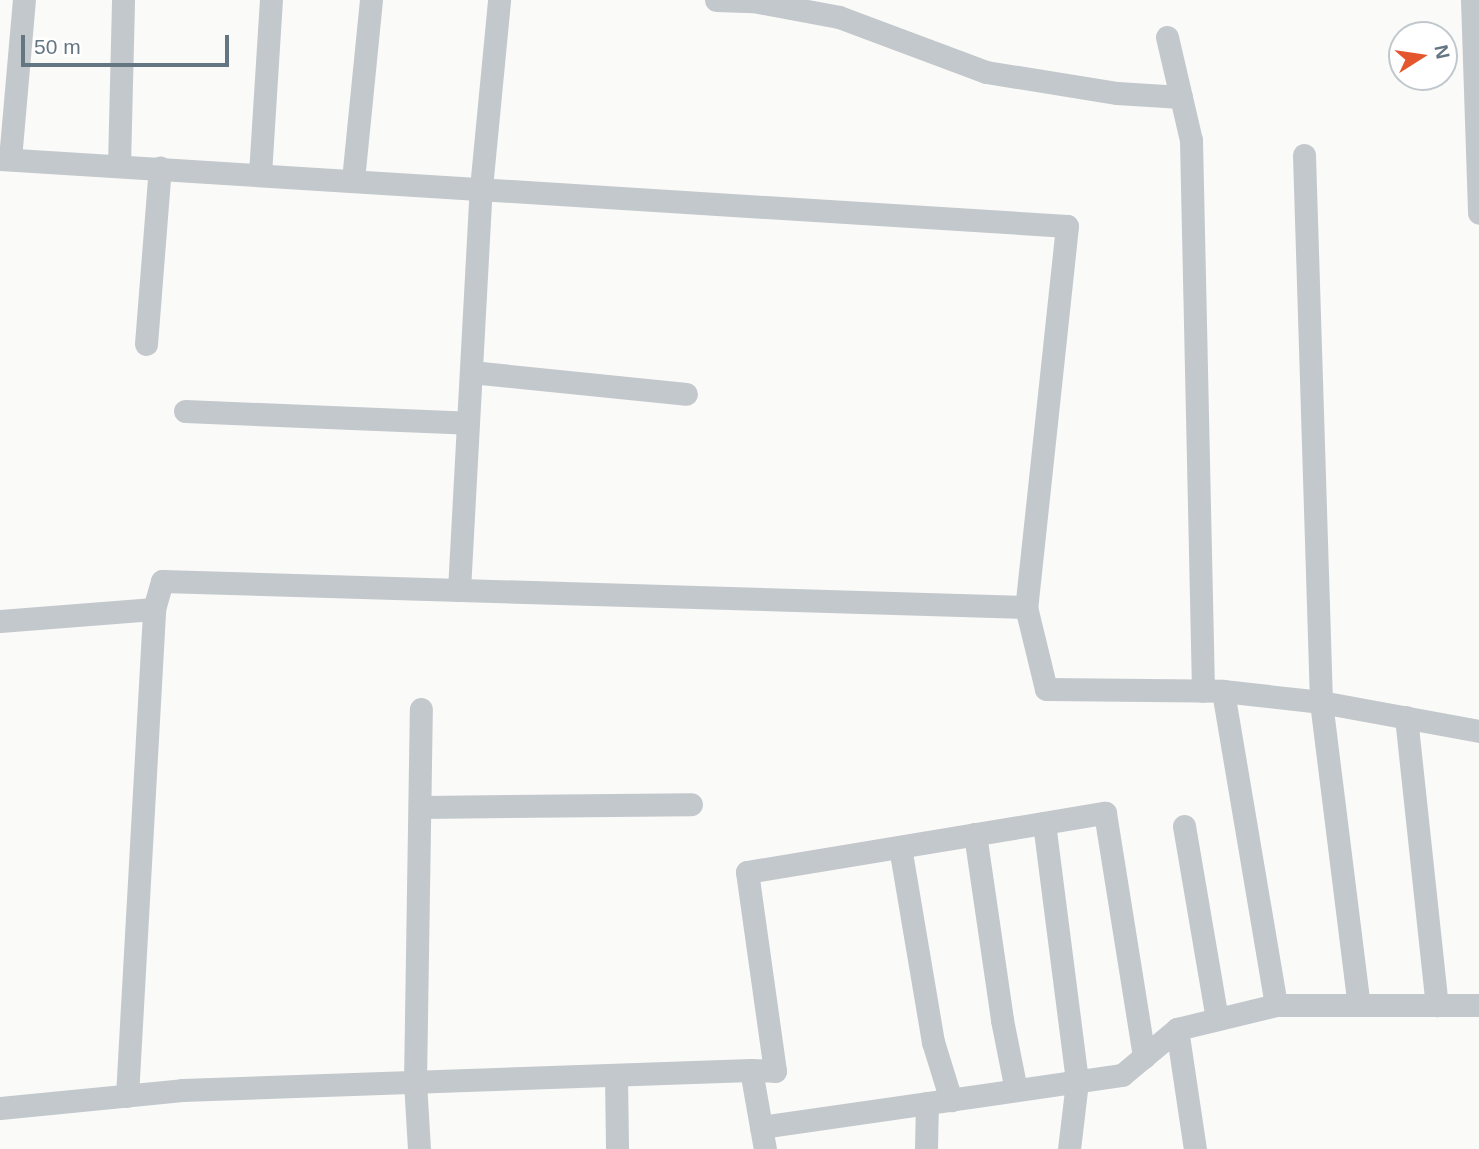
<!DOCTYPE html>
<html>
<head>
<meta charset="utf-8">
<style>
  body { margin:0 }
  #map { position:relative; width:1479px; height:1149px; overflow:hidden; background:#fafaf8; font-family:Arial,sans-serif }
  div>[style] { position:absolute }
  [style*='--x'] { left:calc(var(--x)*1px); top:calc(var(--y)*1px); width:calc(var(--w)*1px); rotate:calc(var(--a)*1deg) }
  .minor>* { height:23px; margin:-11.5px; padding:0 11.5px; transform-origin:11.5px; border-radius:11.5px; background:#c3c8cc }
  span { translate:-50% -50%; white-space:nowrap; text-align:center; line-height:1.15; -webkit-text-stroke:7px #fff; paint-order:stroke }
  .north { position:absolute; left:1388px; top:21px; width:70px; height:70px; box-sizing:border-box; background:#fff; border:2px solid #c1c8cd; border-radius:50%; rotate:78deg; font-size:19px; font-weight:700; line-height:28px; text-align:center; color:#657683 }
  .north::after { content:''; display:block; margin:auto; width:24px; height:32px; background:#e4572e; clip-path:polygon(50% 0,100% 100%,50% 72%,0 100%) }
  .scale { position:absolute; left:21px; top:35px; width:208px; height:32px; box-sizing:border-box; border:4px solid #657683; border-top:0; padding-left:9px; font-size:21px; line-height:24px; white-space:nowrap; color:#657683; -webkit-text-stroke:5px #fff; paint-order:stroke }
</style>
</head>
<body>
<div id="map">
  <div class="minor">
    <div style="--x:716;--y:0;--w:37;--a:2"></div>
    <div style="--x:753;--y:1;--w:87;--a:10.5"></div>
    <div style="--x:839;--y:17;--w:157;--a:20.5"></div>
    <div style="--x:986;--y:72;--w:133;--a:9.1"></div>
    <div style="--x:1117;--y:93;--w:64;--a:3.6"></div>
    <div style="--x:1472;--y:0;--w:213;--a:88.1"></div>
    <div style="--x:1167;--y:37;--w:106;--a:76.9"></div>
    <div style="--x:1191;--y:140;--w:551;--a:88.75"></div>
    <div style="--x:1304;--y:155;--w:547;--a:88.22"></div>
    <div style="--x:1321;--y:702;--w:305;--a:82.9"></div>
    <div style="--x:0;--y:159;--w:1069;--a:3.59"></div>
    <div style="--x:1067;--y:226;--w:383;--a:96.1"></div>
    <div style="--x:10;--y:159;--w:160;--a:-85"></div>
    <div style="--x:119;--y:165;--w:165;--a:-88.6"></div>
    <div style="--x:260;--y:174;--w:174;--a:-86.4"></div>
    <div style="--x:353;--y:180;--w:181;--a:-84.3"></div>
    <div style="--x:146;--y:344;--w:177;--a:-85.5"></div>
    <div style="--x:471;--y:372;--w:216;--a:5.8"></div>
    <div style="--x:185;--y:411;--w:283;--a:2.4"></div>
    <div style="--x:459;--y:590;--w:403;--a:-86.9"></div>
    <div style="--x:481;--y:188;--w:189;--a:-84.5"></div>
    <div style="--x:0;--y:621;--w:154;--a:-4.5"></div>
    <div style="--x:154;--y:609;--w:29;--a:-74"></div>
    <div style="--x:162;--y:581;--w:864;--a:1.72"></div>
    <div style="--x:1026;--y:607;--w:84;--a:76.3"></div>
    <div style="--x:1046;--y:689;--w:177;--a:0.6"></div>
    <div style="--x:1406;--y:717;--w:290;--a:83.9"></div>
    <div style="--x:420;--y:807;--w:271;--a:-0.6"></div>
    <div style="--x:1044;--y:823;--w:261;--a:82.7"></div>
    <div style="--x:1077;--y:1082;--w:67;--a:96.8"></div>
    <div style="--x:1184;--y:826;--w:196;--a:80.3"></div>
    <div style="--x:975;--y:834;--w:188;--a:81.7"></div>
    <div style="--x:1002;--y:1020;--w:71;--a:78.7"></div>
    <div style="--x:900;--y:847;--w:198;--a:80.4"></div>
    <div style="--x:933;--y:1042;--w:61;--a:72.8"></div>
    <div style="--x:1276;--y:1005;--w:203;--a:0"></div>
    <div style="--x:1177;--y:1029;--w:121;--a:81.5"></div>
    <div style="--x:751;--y:1070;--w:24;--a:2"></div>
    <div style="--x:775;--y:1071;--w:201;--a:-98"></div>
    <div style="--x:747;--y:872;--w:363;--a:-9.4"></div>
    <div style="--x:1105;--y:813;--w:247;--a:80.9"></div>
    <div style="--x:616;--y:1075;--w:74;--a:89.2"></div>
    <div style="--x:127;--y:1096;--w:488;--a:-86.8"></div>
    <div style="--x:0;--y:1108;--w:183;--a:-5.6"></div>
    <div style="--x:182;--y:1090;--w:569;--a:-2.01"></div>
    <div style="--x:751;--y:1070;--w:80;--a:80"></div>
    <div style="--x:761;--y:1127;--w:365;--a:-8.2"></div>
    <div style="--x:1122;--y:1075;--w:72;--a:-39.9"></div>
    <div style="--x:1177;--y:1029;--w:102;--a:-13.6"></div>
    <div style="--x:1276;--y:1005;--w:318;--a:-99.6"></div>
    <div style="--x:1223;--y:691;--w:99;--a:6.4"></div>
    <div style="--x:1321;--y:702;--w:161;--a:10.4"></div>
    <div style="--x:419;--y:1149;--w:67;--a:-93.4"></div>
    <div style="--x:415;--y:1082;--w:373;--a:-89.1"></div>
    <div style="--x:926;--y:1149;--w:46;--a:-88.8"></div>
  </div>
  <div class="north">N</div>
  <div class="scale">50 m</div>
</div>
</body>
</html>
